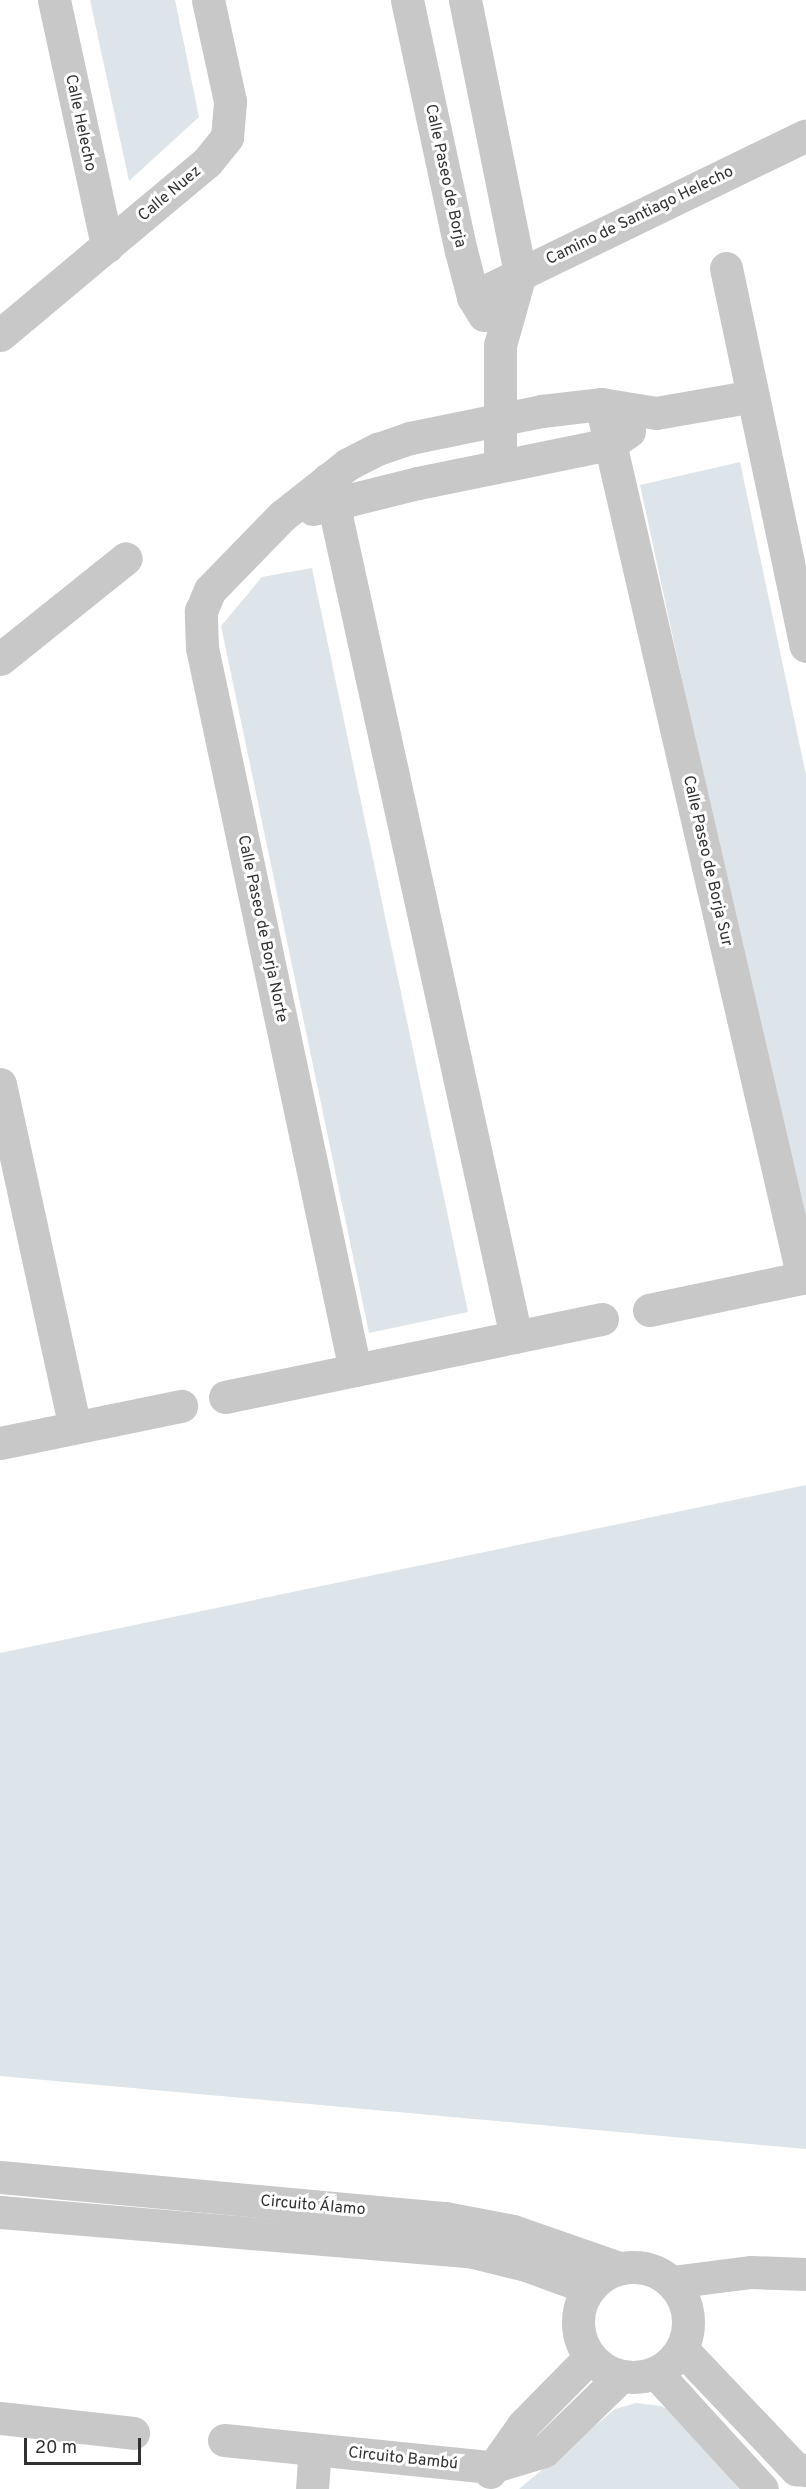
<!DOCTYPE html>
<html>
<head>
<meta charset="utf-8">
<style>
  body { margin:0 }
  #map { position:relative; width:806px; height:2489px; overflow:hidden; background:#fff; font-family:Overpass,sans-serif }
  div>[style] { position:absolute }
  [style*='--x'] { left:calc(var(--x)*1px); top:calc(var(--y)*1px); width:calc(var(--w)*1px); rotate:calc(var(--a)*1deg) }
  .green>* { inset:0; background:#dde5ea }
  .minor>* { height:33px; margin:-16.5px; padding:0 16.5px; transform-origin:16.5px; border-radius:16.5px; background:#c8c8c8 }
  .minor>.ring { margin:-16.5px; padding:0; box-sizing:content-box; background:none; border:33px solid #c8c8c8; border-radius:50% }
  span { translate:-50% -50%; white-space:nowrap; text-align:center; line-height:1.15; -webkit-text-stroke:6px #fff; paint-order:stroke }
  .street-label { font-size:16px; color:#313131 }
  .scale { position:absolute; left:24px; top:2438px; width:117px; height:27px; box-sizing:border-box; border:3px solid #313131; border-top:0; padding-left:8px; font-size:18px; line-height:21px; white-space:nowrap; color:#313131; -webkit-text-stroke:4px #fff; paint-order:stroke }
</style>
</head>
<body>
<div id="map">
  <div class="green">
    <div style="clip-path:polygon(90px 0,175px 0,199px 117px,129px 181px)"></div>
    <div style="clip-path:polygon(740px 462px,806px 775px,806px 1240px,803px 1240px,640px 485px)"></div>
    <div style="clip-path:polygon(312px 568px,468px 1312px,369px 1333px,221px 626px,262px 577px)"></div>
    <div style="clip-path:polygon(806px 1485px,806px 2149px,0 2076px,0 1653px)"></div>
    <div style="clip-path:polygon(636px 2403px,661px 2406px,678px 2414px,739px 2489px,519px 2489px,615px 2409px)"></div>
  </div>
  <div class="minor">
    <div style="--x:54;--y:0;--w:252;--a:77.8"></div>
    <div style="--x:407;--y:0;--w:257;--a:77.9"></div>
    <div style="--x:461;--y:251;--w:48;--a:75.4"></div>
    <div style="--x:473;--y:297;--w:21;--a:59"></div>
    <div style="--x:465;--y:0;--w:279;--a:78.6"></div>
    <div style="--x:520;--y:274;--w:74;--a:105.7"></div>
    <div style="--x:500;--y:345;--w:121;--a:90"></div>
    <div style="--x:726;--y:268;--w:386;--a:78.1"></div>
    <div style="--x:473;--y:297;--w:370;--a:-25.9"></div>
    <div style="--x:0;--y:335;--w:270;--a:-39.9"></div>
    <div style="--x:207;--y:162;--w:32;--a:-51"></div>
    <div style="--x:227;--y:137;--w:36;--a:-85"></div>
    <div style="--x:230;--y:101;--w:103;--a:-102.3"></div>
    <div style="--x:601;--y:404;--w:897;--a:76.99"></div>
    <div style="--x:328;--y:479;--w:878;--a:77.64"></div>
    <div style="--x:313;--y:509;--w:108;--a:-13.9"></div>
    <div style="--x:418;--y:483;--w:196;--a:-11.5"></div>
    <div style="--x:610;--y:444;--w:23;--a:-34"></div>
    <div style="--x:0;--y:659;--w:161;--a:-38.7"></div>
    <div style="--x:0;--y:1084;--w:351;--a:77.7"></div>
    <div style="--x:649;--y:1310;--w:160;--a:-11.9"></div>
    <div style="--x:355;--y:1370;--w:738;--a:-101.96"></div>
    <div style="--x:202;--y:648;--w:37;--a:-92"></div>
    <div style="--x:201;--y:611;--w:23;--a:-67"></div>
    <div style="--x:210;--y:590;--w:103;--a:-45.8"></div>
    <div style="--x:282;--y:516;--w:84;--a:-38.2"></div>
    <div style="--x:348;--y:464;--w:34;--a:-27"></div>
    <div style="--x:378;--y:449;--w:34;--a:-19"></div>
    <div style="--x:410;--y:438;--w:135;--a:-11.6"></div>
    <div style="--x:542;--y:411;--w:59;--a:-6.8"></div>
    <div style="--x:601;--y:404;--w:56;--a:9.3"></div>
    <div style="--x:656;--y:413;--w:98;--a:-9.9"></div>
    <div style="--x:225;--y:1397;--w:385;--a:-11.7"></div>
    <div style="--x:0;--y:1443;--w:185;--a:-11.6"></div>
    <div style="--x:0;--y:2177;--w:447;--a:5.3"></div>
    <div style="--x:445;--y:2218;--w:69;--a:10.8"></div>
    <div style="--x:513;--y:2231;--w:112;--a:19.2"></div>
    <div style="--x:0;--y:2212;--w:471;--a:4.8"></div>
    <div style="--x:469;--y:2251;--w:59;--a:13.8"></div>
    <div style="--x:526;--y:2265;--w:67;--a:20.1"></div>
    <div class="ring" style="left:578px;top:2267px;width:77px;height:77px"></div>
    <div style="--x:672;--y:2282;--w:80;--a:-7.2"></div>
    <div style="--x:751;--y:2272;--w:55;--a:2.1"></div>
    <div style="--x:682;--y:2349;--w:166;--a:46.5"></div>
    <div style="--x:796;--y:2469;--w:10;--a:6"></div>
    <div style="--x:656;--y:2373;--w:157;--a:47.6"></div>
    <div style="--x:0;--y:2418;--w:134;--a:6.4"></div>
    <div style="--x:224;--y:2440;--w:268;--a:5.8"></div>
    <div style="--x:491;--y:2467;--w:55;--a:-16.8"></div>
    <div style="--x:544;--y:2451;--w:107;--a:-44.2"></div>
    <div style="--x:490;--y:2472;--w:57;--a:-54.9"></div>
    <div style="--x:523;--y:2425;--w:95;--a:-45.4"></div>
    <div style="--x:312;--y:2489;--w:39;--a:-86"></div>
  </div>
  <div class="street-label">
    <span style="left:80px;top:123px;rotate:78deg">Calle Helecho</span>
    <span style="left:445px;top:176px;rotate:78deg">Calle Paseo de Borja</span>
    <span style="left:170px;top:194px;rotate:-40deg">Calle Nuez</span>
    <span style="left:640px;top:216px;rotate:-26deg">Camino de Santiago Helecho</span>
    <span style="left:707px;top:861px;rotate:77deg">Calle Paseo de Borja Sur</span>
    <span style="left:262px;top:929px;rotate:78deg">Calle Paseo de Borja Norte</span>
    <span style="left:313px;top:2206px;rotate:5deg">Circuito Álamo</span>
    <span style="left:403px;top:2459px;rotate:6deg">Circuito Bambú</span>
  </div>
  <div class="scale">20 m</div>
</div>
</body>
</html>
